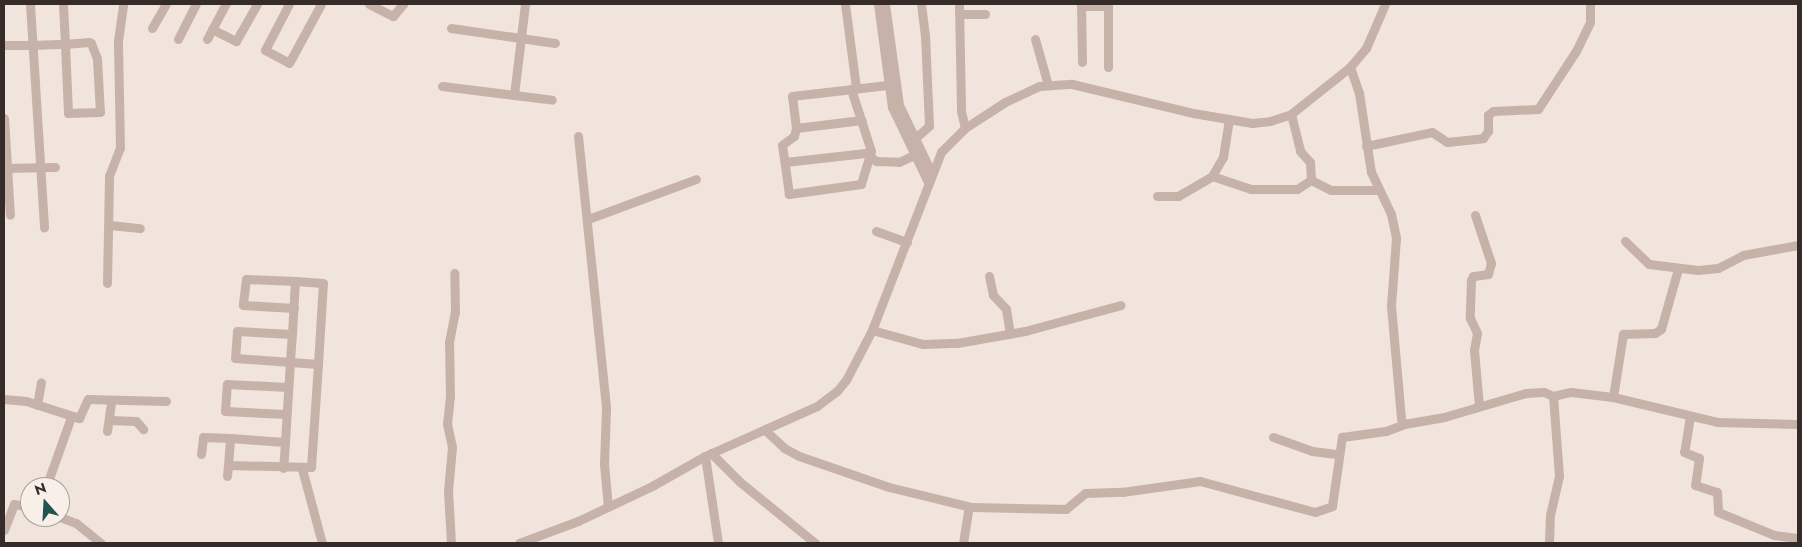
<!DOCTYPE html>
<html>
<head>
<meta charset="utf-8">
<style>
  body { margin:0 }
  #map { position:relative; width:1802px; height:547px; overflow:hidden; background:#f0e4dd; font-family:Jost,sans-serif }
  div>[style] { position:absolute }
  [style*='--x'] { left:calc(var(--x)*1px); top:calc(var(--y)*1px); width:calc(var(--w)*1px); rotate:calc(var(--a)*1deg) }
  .minor>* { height:9px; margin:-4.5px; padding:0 4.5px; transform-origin:4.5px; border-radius:4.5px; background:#c7b2aa }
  span { translate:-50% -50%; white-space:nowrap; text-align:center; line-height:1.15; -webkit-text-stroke:4px #f8efe9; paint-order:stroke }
  .frame { position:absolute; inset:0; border:5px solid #352b29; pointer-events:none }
  .north { position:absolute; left:20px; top:477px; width:50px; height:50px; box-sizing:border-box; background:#f8efe9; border:1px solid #aaa19c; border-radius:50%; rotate:341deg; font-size:14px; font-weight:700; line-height:20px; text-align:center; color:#352b29 }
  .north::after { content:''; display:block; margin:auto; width:18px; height:22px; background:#22534e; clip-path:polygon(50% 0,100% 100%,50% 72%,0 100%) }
</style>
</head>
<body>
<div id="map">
  <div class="minor">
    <div style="--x:30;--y:4;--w:224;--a:86.4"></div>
    <div style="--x:289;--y:4;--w:52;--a:117.6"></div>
    <div style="--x:265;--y:50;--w:27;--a:28"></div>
    <div style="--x:289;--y:63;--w:67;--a:-61.5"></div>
    <div style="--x:369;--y:4;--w:27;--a:27"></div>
    <div style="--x:393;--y:16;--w:16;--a:-50"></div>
    <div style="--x:845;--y:4;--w:85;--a:82.5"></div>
    <div style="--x:878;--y:4;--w:104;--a:82.3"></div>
    <div style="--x:892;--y:107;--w:83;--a:64.4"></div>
    <div style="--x:885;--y:4;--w:102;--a:82.1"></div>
    <div style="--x:899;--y:105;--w:76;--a:64.4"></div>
    <div style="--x:959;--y:4;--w:107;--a:88.9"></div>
    <div style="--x:961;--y:111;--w:17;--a:77"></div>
    <div style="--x:1081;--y:4;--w:58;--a:89"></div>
    <div style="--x:1108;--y:4;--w:63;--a:90"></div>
    <div style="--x:1081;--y:6;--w:27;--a:0"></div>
    <div style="--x:959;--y:14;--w:26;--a:0"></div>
    <div style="--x:152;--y:28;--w:28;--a:-60"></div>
    <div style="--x:451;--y:28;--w:105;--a:8.2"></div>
    <div style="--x:212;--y:29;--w:27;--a:27"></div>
    <div style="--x:236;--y:41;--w:43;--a:-60.4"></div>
    <div style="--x:178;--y:39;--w:39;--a:-63"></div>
    <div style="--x:207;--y:39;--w:40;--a:-62"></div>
    <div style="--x:1035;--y:39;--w:48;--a:74.2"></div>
    <div style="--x:4;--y:45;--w:28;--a:0"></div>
    <div style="--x:32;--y:45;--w:33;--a:-2"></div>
    <div style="--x:65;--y:44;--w:24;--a:-5"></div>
    <div style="--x:89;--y:42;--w:2;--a:27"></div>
    <div style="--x:91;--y:43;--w:17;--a:69"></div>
    <div style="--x:97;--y:59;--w:53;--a:86.8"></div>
    <div style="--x:100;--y:112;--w:32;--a:178"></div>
    <div style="--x:68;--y:113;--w:69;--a:-92.5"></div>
    <div style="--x:65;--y:44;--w:40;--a:-92.9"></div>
    <div style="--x:1350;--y:67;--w:28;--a:71"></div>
    <div style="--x:1359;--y:93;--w:80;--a:81.4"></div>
    <div style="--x:1371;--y:172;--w:47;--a:64.5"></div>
    <div style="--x:1391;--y:214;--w:25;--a:78"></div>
    <div style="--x:1396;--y:238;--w:68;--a:94.2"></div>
    <div style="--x:1391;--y:306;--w:113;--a:84.9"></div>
    <div style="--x:1401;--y:419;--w:6;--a:59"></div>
    <div style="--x:1404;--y:424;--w:41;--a:-9.9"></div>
    <div style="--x:1444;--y:417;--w:85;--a:-16.3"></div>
    <div style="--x:1526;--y:393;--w:18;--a:-3"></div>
    <div style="--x:1544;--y:392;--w:10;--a:24"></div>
    <div style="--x:1553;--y:396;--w:80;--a:85.7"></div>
    <div style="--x:1559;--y:476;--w:40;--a:103"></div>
    <div style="--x:1550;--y:515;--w:28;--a:92"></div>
    <div style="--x:442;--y:86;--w:73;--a:7.1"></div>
    <div style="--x:514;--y:95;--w:92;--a:-83.1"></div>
    <div style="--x:851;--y:89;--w:65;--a:72.1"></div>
    <div style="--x:871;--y:151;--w:34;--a:107"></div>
    <div style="--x:861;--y:184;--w:73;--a:172.1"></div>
    <div style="--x:789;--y:194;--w:49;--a:-98.1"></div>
    <div style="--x:782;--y:145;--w:15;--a:-37"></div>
    <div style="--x:794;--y:136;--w:8;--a:-76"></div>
    <div style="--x:796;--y:128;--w:32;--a:-97"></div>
    <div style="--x:792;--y:96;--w:96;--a:-6.6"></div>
    <div style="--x:514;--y:95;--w:38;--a:7"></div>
    <div style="--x:1291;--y:114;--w:38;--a:76"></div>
    <div style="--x:1300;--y:151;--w:15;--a:48"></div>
    <div style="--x:1310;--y:162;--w:18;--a:87"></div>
    <div style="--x:1311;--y:180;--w:22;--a:27"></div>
    <div style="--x:1331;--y:190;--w:46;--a:0"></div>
    <div style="--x:4;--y:118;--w:97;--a:86.5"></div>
    <div style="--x:796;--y:128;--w:66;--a:-6.9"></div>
    <div style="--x:578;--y:136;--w:274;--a:84.1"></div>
    <div style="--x:606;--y:409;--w:55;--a:92.1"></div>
    <div style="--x:604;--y:464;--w:43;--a:84.7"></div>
    <div style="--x:914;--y:139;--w:20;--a:-41"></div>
    <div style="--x:929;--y:126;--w:90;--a:-92.5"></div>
    <div style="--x:925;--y:36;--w:32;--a:-97"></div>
    <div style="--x:1366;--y:146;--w:67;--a:-12"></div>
    <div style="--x:1432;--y:132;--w:18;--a:34"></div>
    <div style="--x:1447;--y:142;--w:36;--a:-6"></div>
    <div style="--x:1483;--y:138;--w:9;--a:-54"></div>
    <div style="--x:1488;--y:131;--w:16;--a:-90"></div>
    <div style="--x:1488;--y:115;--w:6;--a:-39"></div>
    <div style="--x:1493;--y:111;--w:45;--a:-2.5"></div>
    <div style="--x:1538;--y:109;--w:69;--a:-56.8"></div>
    <div style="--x:1576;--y:51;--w:32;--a:-64"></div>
    <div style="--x:1590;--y:22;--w:18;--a:-90"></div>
    <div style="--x:785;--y:162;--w:81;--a:-6.4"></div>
    <div style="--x:865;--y:153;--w:14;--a:36"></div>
    <div style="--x:876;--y:161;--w:23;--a:2"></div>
    <div style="--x:899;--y:162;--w:21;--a:-25"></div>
    <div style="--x:4;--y:168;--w:51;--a:-1.1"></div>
    <div style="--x:1212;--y:176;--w:41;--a:18.4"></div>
    <div style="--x:1251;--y:189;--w:46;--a:0"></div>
    <div style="--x:1297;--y:189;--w:17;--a:-33"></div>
    <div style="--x:1157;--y:196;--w:21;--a:0"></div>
    <div style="--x:1178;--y:196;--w:39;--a:-30"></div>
    <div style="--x:1212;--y:176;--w:22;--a:-60"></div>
    <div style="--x:1223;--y:157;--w:37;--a:-81"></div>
    <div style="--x:1475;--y:215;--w:51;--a:71.6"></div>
    <div style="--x:1491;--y:263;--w:11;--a:105"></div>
    <div style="--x:1488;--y:274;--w:15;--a:172"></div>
    <div style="--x:1473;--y:276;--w:4;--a:117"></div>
    <div style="--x:1471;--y:280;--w:38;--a:92"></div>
    <div style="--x:1470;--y:318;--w:17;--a:65"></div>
    <div style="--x:1477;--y:333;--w:17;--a:100"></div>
    <div style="--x:1474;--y:350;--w:56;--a:84.9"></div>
    <div style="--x:588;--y:219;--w:115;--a:-20.3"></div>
    <div style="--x:110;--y:225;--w:30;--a:6"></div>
    <div style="--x:876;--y:231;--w:33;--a:20"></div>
    <div style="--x:1625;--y:241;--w:33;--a:44"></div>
    <div style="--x:1649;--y:264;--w:49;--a:7"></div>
    <div style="--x:1698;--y:270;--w:20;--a:-6"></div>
    <div style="--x:1718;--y:268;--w:28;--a:-27"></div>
    <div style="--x:1743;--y:255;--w:56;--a:-10.3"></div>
    <div style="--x:989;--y:276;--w:19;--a:78"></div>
    <div style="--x:993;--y:295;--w:19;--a:47"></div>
    <div style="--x:1006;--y:309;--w:25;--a:81"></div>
    <div style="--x:107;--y:283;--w:107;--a:-88.9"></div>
    <div style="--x:109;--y:176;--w:30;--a:-69"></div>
    <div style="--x:120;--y:148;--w:107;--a:-91.1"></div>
    <div style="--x:118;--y:41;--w:37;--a:-82"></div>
    <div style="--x:872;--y:330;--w:53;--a:15.4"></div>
    <div style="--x:923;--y:344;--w:34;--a:-2"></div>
    <div style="--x:957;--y:343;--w:69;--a:-10"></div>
    <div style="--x:1025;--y:331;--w:99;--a:-15.2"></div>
    <div style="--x:292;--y:334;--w:55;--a:-176.9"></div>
    <div style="--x:237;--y:331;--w:27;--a:94"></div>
    <div style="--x:235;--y:358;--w:83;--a:4.1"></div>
    <div style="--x:318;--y:364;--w:81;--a:-86.5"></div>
    <div style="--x:323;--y:283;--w:28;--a:-176"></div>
    <div style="--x:1553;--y:396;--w:18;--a:-13"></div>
    <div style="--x:1571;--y:392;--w:42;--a:6.8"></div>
    <div style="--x:1613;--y:397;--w:107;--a:13.5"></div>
    <div style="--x:1717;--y:422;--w:81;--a:1.4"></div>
    <div style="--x:1613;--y:397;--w:64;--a:-81"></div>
    <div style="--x:1623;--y:334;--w:32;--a:-2"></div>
    <div style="--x:1655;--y:333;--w:7;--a:-34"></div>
    <div style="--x:1661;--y:329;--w:62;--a:-74.2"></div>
    <div style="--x:4;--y:399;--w:22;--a:5"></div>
    <div style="--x:26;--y:401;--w:56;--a:17.8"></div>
    <div style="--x:79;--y:418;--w:21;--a:-65"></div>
    <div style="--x:88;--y:399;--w:78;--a:1.5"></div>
    <div style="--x:37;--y:405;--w:23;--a:-80"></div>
    <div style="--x:286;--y:414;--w:61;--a:-177.2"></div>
    <div style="--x:225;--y:411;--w:27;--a:-86"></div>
    <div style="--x:227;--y:384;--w:61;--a:2.8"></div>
    <div style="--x:1690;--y:416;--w:36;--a:99"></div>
    <div style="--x:1684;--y:452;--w:16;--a:22"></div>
    <div style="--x:1699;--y:458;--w:27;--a:98"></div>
    <div style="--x:1695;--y:485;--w:23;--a:18"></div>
    <div style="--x:1717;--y:492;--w:20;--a:87"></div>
    <div style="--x:1718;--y:512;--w:61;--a:22.3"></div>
    <div style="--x:1774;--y:535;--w:24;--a:7"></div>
    <div style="--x:109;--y:420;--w:27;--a:2"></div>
    <div style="--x:136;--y:421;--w:11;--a:49"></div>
    <div style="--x:765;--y:430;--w:26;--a:43"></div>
    <div style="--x:784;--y:448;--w:17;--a:28"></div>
    <div style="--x:799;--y:456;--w:95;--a:19"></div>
    <div style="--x:889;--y:487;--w:84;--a:13.7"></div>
    <div style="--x:971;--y:507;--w:95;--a:1.2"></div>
    <div style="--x:1066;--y:509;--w:25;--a:-40"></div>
    <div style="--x:1085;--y:493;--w:37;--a:-2"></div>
    <div style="--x:1122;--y:492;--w:79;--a:-8"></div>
    <div style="--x:1200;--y:481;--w:119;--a:15.1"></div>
    <div style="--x:1315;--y:512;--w:18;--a:-19"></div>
    <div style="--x:1332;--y:506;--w:70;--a:-81.8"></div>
    <div style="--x:1342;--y:437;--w:44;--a:-7.8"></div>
    <div style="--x:1386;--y:431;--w:19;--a:-21"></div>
    <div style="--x:107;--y:431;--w:30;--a:-82"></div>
    <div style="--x:1273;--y:437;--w:41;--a:19.7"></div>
    <div style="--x:1312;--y:451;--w:26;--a:7"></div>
    <div style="--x:230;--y:438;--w:55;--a:4.2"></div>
    <div style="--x:285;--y:442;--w:26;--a:94"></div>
    <div style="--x:285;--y:442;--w:81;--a:-86.5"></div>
    <div style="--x:290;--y:361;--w:27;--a:-86"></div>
    <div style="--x:292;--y:334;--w:53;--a:-86.8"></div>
    <div style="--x:295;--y:281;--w:49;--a:-177.7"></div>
    <div style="--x:246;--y:279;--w:26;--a:97"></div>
    <div style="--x:243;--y:305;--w:51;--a:3.4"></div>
    <div style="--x:711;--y:453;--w:41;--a:45"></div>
    <div style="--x:740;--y:482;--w:97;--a:39.1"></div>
    <div style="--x:201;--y:454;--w:17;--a:-83"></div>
    <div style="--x:203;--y:437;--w:27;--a:2"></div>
    <div style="--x:230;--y:438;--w:27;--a:94"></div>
    <div style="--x:228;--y:465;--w:83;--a:1.4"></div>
    <div style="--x:311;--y:467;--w:103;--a:-86.1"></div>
    <div style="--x:705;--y:456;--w:88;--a:81.5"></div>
    <div style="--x:302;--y:469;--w:77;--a:74.9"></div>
    <div style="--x:227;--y:476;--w:11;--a:-85"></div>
    <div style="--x:46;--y:487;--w:74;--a:-70.3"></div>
    <div style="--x:60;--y:517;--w:17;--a:21"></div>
    <div style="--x:76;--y:523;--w:32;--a:39"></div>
    <div style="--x:4;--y:530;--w:28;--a:-69"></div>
    <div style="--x:14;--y:504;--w:16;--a:11"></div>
    <div style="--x:451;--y:543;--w:52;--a:-93.3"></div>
    <div style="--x:448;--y:491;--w:44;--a:-84.8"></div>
    <div style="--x:452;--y:447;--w:24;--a:-102"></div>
    <div style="--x:447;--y:424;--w:27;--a:-84"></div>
    <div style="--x:450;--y:397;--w:55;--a:-91"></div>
    <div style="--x:449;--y:342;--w:31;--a:-79"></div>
    <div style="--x:455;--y:312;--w:39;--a:-91"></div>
    <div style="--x:519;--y:543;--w:63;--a:-20.4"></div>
    <div style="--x:578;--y:521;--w:82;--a:-25.3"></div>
    <div style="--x:652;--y:486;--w:61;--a:-29.5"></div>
    <div style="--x:705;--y:456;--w:123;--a:-24.1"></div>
    <div style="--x:817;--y:406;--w:25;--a:-37"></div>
    <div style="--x:837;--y:391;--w:14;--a:-51"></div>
    <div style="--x:846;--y:380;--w:56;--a:-62.5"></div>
    <div style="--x:872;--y:330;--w:191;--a:-68.8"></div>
    <div style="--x:941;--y:152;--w:34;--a:-45"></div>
    <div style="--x:965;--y:128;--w:48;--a:-33"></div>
    <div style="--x:1005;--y:102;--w:38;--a:-25"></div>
    <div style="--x:1040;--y:86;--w:32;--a:-4"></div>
    <div style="--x:1072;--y:84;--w:124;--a:13.5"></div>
    <div style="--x:1193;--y:113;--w:60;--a:9.6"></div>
    <div style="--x:1252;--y:123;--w:18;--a:-6"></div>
    <div style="--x:1270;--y:121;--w:22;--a:-18"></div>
    <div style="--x:1291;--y:114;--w:75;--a:-38.5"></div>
    <div style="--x:1350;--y:67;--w:25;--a:-50"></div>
    <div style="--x:1366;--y:48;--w:48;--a:-66.6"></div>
    <div style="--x:963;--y:543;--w:36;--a:-81"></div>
  </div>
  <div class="frame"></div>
  <div class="north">N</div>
</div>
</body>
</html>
